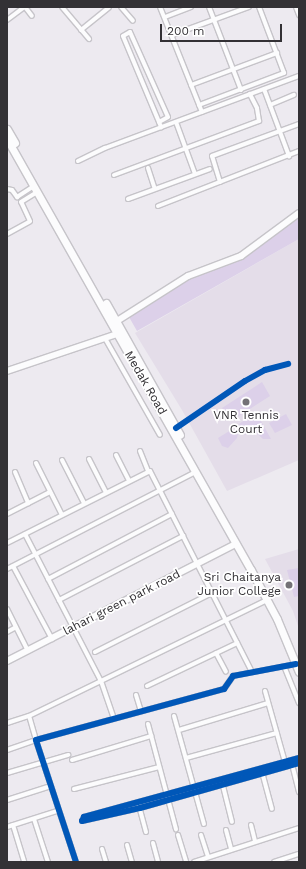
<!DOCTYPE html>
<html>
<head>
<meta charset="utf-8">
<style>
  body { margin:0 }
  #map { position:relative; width:306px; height:869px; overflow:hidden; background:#edeaf0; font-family:"Work Sans",sans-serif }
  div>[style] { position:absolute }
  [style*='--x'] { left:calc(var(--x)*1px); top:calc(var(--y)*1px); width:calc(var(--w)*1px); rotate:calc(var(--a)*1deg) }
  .built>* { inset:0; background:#e4dde9 }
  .green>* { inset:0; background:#dcd0e9 }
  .roads { filter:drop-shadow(1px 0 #c6c4c9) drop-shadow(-1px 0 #c6c4c9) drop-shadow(0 1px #c6c4c9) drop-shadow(0 -1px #c6c4c9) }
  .street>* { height:4px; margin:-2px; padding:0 2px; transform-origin:2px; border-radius:2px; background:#fcfcfd }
  .secondary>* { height:6px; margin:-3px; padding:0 3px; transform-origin:3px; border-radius:3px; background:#fcfcfd }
  .primary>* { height:7px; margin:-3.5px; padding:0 3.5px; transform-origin:3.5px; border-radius:3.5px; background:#fcfcfd }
  .cycleway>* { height:6px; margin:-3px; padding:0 3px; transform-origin:3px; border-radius:3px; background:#0057b8 }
  .dots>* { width:11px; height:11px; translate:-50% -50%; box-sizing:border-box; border:2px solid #fff; border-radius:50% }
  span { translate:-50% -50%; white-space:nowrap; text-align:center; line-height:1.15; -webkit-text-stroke:3.5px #fff; paint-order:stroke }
  .street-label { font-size:12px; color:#333135 }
  .poi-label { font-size:12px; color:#333135 }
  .right { translate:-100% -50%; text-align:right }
  .frame { position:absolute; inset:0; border:8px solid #333135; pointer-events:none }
  .scale { position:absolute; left:160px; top:24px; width:122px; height:18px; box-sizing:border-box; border:2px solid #333135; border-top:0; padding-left:5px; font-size:12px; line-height:14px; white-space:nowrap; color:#333135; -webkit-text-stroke:3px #fff; paint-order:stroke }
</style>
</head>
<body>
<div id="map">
  <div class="built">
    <div style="clip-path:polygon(299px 239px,299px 460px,227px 491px,182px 410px,135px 333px)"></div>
    <div style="clip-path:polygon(299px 549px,299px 625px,298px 626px,293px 611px,265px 559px)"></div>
  </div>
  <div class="green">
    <div style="clip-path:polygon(299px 217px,299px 239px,137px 331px,129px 317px,137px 311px,183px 281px,241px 260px)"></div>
    <div style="clip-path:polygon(262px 382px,270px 396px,231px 421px,222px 408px)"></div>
    <div style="clip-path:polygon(256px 412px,271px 439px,263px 439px,254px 431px,245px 435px,242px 430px,239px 424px)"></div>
    <div style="clip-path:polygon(286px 414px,292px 425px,275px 433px,269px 423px)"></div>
    <div style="clip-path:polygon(231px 430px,238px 433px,237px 438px,228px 448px,222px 446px,218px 438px)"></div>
    <div style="clip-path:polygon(299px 568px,299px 596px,294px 597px,287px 570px)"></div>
  </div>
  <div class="roads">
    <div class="street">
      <div style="--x:25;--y:7;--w:11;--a:52"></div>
      <div style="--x:62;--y:7;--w:42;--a:49.8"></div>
      <div style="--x:121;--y:7;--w:18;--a:49"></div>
      <div style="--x:160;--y:7;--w:113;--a:68.2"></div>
      <div style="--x:209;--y:7;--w:89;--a:68.9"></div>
      <div style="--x:296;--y:7;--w:9;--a:69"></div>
      <div style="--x:165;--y:17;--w:28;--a:-21"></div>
      <div style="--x:7;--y:20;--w:21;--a:-37"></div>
      <div style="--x:81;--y:30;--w:36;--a:-39"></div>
      <div style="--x:172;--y:35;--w:82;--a:-20"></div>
      <div style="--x:191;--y:85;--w:92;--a:-20.4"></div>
      <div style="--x:264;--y:89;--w:72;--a:69.5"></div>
      <div style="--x:199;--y:105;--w:91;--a:-20.6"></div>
      <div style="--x:284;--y:73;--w:71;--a:-110.7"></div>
      <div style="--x:270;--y:105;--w:26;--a:-23"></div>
      <div style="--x:159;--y:122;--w:10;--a:-29"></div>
      <div style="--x:168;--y:117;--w:93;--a:-114.1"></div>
      <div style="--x:130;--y:32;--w:8;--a:150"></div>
      <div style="--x:123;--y:36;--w:99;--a:67.3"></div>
      <div style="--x:176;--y:122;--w:55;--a:69.9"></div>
      <div style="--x:78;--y:161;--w:30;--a:-26"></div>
      <div style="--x:105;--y:148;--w:207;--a:-20.4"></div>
      <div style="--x:148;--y:168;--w:22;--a:72"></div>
      <div style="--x:114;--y:175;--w:155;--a:-20.4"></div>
      <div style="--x:259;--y:121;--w:13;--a:-99"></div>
      <div style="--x:257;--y:108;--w:16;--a:-117"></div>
      <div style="--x:220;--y:182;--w:27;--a:-107"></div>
      <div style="--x:212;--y:156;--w:93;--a:-20.2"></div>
      <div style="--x:7;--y:189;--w:5;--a:11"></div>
      <div style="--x:12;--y:190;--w:9;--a:54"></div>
      <div style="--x:17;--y:197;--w:20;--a:-33"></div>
      <div style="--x:128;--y:199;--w:87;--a:-20.1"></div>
      <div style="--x:158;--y:206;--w:151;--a:-21.3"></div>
      <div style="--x:7;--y:234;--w:26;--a:-29"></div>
      <div style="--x:30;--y:221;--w:21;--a:-115"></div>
      <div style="--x:21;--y:202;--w:19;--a:-32"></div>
      <div style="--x:106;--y:340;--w:109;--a:60.4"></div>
      <div style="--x:140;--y:451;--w:22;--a:68"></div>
      <div style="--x:116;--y:455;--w:29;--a:63"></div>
      <div style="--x:89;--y:459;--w:37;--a:63"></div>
      <div style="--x:62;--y:460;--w:48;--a:62.9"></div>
      <div style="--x:36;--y:463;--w:58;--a:63.4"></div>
      <div style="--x:15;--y:472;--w:34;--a:67"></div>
      <div style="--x:7;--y:514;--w:48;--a:-27.1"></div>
      <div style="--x:25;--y:534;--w:165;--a:62.7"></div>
      <div style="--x:101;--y:681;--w:185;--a:-26"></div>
      <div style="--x:7;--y:543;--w:160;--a:-26.7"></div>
      <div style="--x:150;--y:471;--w:225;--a:63.1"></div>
      <div style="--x:13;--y:566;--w:83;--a:61.9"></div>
      <div style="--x:7;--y:569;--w:212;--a:-27.2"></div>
      <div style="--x:48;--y:579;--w:140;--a:-27.7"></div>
      <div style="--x:59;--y:600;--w:140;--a:-27.3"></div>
      <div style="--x:7;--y:609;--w:47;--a:63.4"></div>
      <div style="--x:7;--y:632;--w:10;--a:-29"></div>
      <div style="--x:95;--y:652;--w:131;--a:-26.8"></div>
      <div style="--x:216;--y:653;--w:21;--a:62"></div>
      <div style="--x:284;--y:666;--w:40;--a:68"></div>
      <div style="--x:147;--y:686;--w:100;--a:-25.5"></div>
      <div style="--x:265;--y:691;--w:74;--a:74.3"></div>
      <div style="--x:136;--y:695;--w:17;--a:73"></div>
      <div style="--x:174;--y:716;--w:112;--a:74.5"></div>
      <div style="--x:7;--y:723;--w:23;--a:-18"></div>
      <div style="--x:29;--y:716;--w:80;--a:-25.9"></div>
      <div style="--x:101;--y:681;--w:39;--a:71"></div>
      <div style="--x:148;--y:724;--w:109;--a:75.1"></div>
      <div style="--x:179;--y:730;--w:93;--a:-16.9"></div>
      <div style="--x:7;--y:750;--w:31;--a:-19"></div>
      <div style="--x:36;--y:740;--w:25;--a:-106"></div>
      <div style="--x:186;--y:758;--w:94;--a:-15.4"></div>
      <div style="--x:299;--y:758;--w:223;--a:164.7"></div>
      <div style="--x:84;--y:817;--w:4;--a:117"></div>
      <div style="--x:82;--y:821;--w:59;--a:-12.6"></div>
      <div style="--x:140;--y:808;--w:165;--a:-15.8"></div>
      <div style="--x:72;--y:760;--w:83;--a:-16.9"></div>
      <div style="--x:292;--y:764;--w:29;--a:76"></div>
      <div style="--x:262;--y:772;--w:38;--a:75"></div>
      <div style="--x:7;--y:773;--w:64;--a:-16.4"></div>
      <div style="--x:222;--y:782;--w:41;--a:76"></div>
      <div style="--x:74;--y:789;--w:88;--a:-14.5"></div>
      <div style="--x:7;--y:800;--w:46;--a:-17.7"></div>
      <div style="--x:139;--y:806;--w:27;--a:75"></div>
      <div style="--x:34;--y:819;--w:45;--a:72"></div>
      <div style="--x:13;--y:825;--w:39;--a:73"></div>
      <div style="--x:251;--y:825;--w:16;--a:76"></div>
      <div style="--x:7;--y:827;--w:52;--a:-17.7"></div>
      <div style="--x:226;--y:830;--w:20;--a:75"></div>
      <div style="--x:178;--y:835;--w:28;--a:73"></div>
      <div style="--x:201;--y:835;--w:23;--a:72"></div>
      <div style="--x:153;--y:843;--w:20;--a:75"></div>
      <div style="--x:127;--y:845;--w:18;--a:74"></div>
      <div style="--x:102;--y:849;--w:14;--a:73"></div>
      <div style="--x:76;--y:862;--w:128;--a:-108.2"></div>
      <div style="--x:36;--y:740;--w:195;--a:-15.2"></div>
      <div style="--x:224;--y:689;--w:16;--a:-55"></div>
      <div style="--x:233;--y:676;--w:64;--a:-10.8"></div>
      <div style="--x:194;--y:862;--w:110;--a:-17.9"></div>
      <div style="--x:274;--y:862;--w:26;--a:-18"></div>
    </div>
    <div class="secondary">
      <div style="--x:117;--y:321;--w:84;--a:-32.4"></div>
      <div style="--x:188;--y:276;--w:57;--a:-20.7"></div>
      <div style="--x:241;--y:256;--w:72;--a:-36.6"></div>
      <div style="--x:7;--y:371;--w:116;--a:-18.6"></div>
      <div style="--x:7;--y:661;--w:257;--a:-27.1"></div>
    </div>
    <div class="primary">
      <div style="--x:7;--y:129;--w:16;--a:60"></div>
      <div style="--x:7;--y:139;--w:495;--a:60.5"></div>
      <div style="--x:251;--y:570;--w:55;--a:62"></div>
      <div style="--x:277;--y:619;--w:57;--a:67.5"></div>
      <div style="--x:106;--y:303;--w:151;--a:60.7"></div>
    </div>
  </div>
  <div class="cycleway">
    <div style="--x:176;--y:428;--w:83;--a:-34.3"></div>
    <div style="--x:245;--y:381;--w:23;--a:-29"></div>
    <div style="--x:265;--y:370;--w:24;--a:-15"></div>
    <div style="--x:299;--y:758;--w:223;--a:164.7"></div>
    <div style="--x:84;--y:817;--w:4;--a:117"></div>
    <div style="--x:82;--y:821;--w:59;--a:-12.6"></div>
    <div style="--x:140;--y:808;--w:165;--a:-15.8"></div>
    <div style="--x:76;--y:862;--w:128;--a:-108.2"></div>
    <div style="--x:36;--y:740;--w:195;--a:-15.2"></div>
    <div style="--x:224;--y:689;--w:16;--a:-55"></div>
    <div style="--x:233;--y:676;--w:64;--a:-10.8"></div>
  </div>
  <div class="dots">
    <div style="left:246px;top:402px;background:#747276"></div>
    <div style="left:289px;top:585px;background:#747276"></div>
  </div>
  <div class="street-label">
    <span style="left:145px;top:383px;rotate:60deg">Medak Road</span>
    <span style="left:122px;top:603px;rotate:-27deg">lahari green park road</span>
  </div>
  <div class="poi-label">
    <span style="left:246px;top:423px">VNR Tennis<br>Court</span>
    <span class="right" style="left:281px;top:585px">Sri Chaitanya<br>Junior College</span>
  </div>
  <div class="frame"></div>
  <div class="scale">200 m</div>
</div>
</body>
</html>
